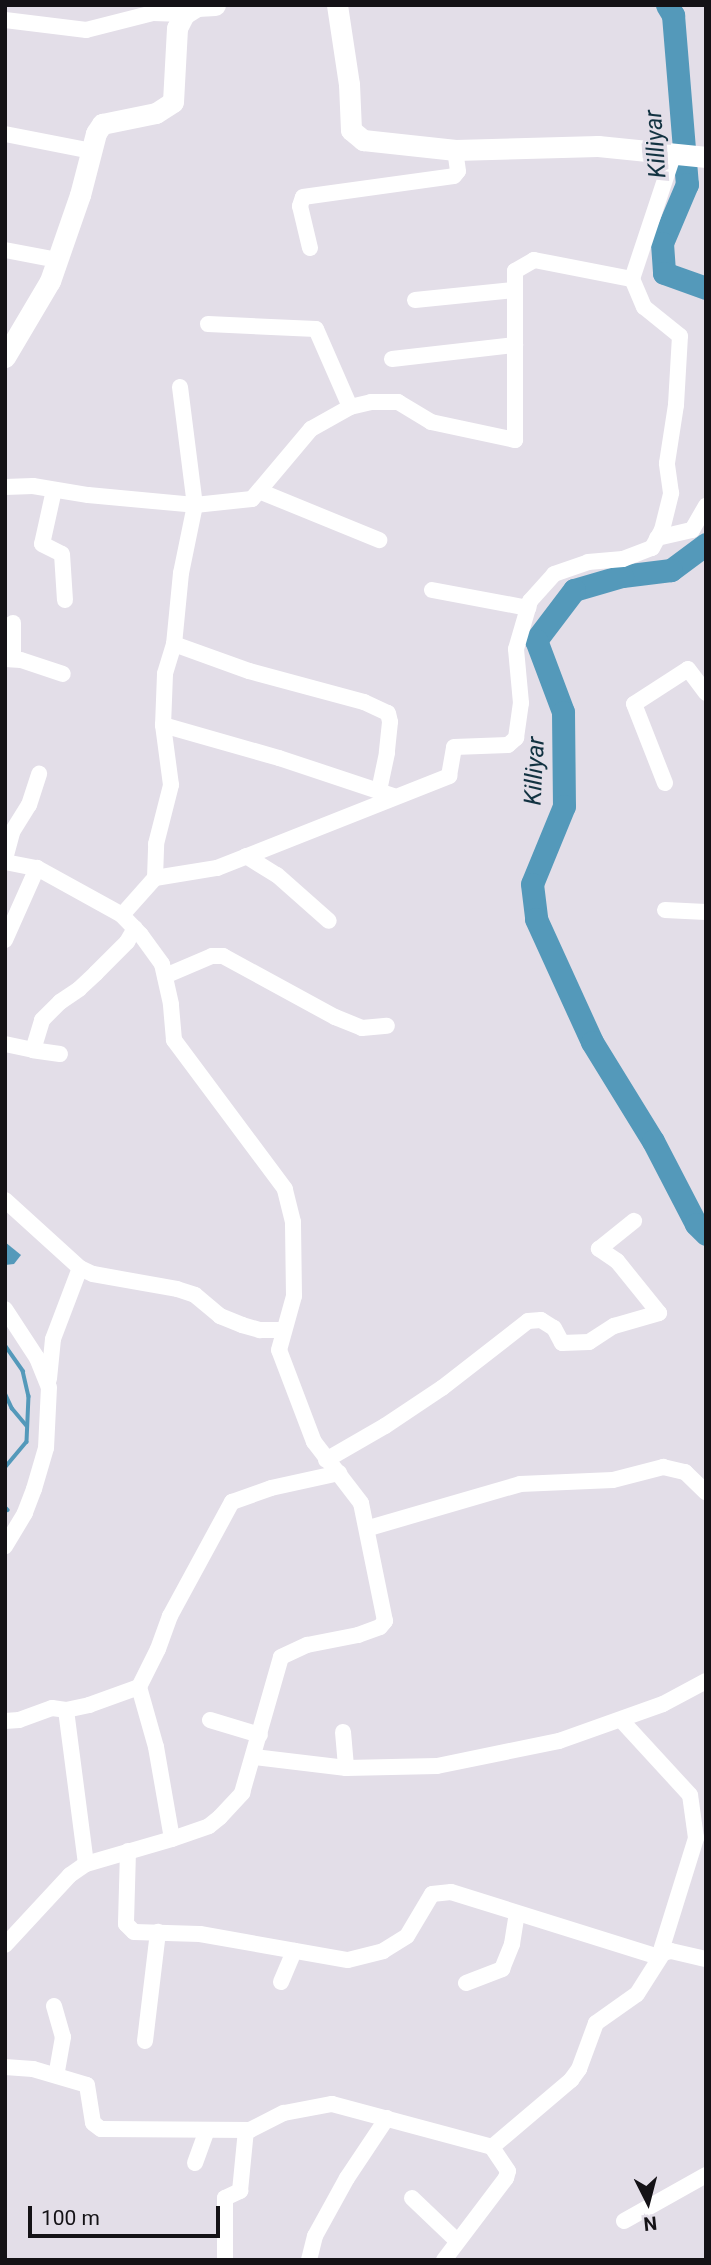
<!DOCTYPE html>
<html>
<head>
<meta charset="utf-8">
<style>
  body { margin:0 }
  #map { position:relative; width:711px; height:2265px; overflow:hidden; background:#e3dee8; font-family:Roboto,sans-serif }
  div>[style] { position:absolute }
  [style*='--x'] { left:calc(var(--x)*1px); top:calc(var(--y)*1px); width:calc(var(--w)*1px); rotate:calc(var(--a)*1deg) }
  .water>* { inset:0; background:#5499ba }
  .stream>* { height:3.5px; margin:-1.75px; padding:0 1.75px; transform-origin:1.75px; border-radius:1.75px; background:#5499ba }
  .river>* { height:23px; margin:-11.5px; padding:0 11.5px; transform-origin:11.5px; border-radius:11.5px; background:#5499ba }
  .street>* { height:16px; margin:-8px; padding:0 8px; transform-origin:8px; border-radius:8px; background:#fff }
  .secondary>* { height:21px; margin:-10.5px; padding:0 10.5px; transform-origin:10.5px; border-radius:10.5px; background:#fff }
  span { translate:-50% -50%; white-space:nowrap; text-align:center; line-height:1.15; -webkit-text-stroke:7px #e3dee8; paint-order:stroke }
  .water-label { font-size:24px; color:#123241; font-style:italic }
  .frame { position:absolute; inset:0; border:7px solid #141216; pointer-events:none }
  .north { position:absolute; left:613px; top:2167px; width:70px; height:70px; -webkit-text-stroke:5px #e3dee8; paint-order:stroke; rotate:174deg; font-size:19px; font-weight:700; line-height:28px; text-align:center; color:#141216 }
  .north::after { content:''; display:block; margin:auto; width:24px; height:32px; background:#141216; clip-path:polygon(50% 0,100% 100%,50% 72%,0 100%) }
  .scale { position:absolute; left:28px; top:2206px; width:192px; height:32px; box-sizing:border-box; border:4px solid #141216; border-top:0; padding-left:9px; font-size:21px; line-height:24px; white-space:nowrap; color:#141216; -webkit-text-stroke:5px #e3dee8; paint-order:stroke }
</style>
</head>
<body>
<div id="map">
  <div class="water">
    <div style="clip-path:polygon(5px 1242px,21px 1255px,14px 1264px,5px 1265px)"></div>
  </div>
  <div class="stream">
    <div style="--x:5;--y:1345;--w:32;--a:55"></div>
    <div style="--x:23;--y:1371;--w:26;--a:77"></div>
    <div style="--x:29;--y:1396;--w:46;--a:92.5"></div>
    <div style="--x:27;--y:1442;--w:34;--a:130"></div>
    <div style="--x:5;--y:1393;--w:17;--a:65"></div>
    <div style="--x:12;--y:1408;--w:23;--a:50"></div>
    <div style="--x:5;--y:1507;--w:4;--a:45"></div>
  </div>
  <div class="river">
    <div style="--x:667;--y:5;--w:12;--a:59"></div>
    <div style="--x:673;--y:15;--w:170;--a:85.3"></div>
    <div style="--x:687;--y:184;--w:64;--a:113"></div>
    <div style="--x:662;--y:243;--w:30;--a:86"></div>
    <div style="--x:664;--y:273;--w:45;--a:19.7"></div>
    <div style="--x:706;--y:544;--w:44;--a:143.4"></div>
    <div style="--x:671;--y:570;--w:49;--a:173"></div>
    <div style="--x:622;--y:576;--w:50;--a:163.7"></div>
    <div style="--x:574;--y:590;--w:63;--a:127.2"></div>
    <div style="--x:536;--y:640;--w:77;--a:69.4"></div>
    <div style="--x:563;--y:712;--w:94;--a:89.4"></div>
    <div style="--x:564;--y:806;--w:84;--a:112.3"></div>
    <div style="--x:532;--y:884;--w:35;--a:83"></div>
    <div style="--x:536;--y:919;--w:135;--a:65.5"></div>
    <div style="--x:592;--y:1042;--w:116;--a:58.4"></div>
    <div style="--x:653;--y:1141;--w:93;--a:62.6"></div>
    <div style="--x:696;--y:1224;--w:14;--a:45"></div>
  </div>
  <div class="street">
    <div style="--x:5;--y:20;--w:82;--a:7"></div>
    <div style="--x:86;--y:30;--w:69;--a:-14.2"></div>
    <div style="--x:153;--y:13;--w:31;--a:2"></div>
    <div style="--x:5;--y:134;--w:89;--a:11.1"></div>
    <div style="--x:310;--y:248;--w:43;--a:-103.4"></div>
    <div style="--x:300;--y:206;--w:9;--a:-72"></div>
    <div style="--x:303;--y:197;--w:152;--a:-7.9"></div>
    <div style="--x:454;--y:176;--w:6;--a:-51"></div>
    <div style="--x:458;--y:171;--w:21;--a:-98"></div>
    <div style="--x:5;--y:250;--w:54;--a:10.7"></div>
    <div style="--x:415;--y:300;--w:100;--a:-5.8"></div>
    <div style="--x:208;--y:324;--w:108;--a:2.7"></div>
    <div style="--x:316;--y:329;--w:85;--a:66.4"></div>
    <div style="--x:350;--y:407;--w:22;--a:-13"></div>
    <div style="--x:371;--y:402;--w:27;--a:0"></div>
    <div style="--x:398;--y:402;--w:39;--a:31"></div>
    <div style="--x:431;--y:422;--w:86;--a:12.1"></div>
    <div style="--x:515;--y:440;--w:169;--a:-90"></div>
    <div style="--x:515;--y:271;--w:22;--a:-30"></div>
    <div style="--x:534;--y:260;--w:100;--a:11"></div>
    <div style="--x:632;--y:279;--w:130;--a:-71.6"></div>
    <div style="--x:392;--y:359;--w:124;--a:-6.5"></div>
    <div style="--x:180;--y:387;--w:119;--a:82.8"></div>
    <div style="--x:195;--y:505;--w:57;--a:-6"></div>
    <div style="--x:252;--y:499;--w:92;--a:-49.9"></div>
    <div style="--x:311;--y:429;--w:45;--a:-29.4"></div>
    <div style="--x:5;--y:487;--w:28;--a:-2"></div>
    <div style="--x:33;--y:486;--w:56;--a:9.3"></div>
    <div style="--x:88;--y:495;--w:107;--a:5.3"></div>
    <div style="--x:195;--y:505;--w:69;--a:101.6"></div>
    <div style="--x:181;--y:573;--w:71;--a:95.6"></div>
    <div style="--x:174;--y:644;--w:31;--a:107"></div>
    <div style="--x:165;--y:674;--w:51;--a:92.2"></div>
    <div style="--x:54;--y:490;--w:55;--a:102.5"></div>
    <div style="--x:42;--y:544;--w:22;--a:27"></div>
    <div style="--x:62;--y:554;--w:46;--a:86.3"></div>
    <div style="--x:259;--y:491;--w:130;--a:22.2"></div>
    <div style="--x:657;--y:538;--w:36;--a:-13"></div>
    <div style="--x:692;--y:530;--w:28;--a:-60"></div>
    <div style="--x:432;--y:590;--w:98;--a:10.6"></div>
    <div style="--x:174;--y:644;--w:80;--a:19.8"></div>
    <div style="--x:249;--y:671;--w:119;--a:15.1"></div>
    <div style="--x:364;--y:702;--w:26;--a:25"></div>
    <div style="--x:388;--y:713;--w:9;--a:77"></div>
    <div style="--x:390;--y:722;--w:31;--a:96"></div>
    <div style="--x:387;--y:753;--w:39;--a:102"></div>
    <div style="--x:5;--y:659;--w:16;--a:4"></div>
    <div style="--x:21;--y:660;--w:44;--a:18.4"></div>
    <div style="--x:13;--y:659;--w:36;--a:-90"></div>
    <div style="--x:665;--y:783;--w:85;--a:-111.4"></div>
    <div style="--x:634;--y:704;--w:64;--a:-32.9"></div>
    <div style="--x:688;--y:669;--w:30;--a:53"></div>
    <div style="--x:246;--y:856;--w:36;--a:32"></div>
    <div style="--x:277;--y:875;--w:69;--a:41.5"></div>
    <div style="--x:5;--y:859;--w:28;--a:-75"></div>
    <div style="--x:12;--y:832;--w:32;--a:-58"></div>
    <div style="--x:29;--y:805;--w:33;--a:-72"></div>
    <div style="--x:5;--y:862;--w:33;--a:11"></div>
    <div style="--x:37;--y:868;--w:97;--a:28.9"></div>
    <div style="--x:122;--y:915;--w:50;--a:-48.3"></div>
    <div style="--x:155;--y:878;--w:63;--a:-9.2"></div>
    <div style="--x:217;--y:868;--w:250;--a:-21.6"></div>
    <div style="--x:449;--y:776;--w:29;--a:-80"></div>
    <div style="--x:454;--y:747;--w:54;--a:-2.1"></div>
    <div style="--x:508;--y:745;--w:11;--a:-41"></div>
    <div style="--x:516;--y:738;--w:35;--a:-82"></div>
    <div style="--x:521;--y:703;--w:54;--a:-95.3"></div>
    <div style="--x:516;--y:649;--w:50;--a:-73.7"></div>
    <div style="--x:530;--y:601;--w:36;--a:-48"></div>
    <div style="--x:554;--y:574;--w:36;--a:-19"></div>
    <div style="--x:588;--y:562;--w:35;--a:-5"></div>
    <div style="--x:623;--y:559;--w:31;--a:-21"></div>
    <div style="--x:652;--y:548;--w:21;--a:-61"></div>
    <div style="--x:662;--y:530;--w:38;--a:-76"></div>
    <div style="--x:671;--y:493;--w:30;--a:-98"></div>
    <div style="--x:667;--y:463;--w:59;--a:-81.2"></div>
    <div style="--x:676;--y:405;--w:69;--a:-86.7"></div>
    <div style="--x:680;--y:336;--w:46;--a:-141.1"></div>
    <div style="--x:644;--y:307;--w:30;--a:-113"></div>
    <div style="--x:155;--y:878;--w:34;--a:-88"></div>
    <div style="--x:156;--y:844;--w:61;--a:-75.7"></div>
    <div style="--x:171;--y:785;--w:61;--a:-97.6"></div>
    <div style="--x:163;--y:725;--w:121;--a:15.9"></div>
    <div style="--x:279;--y:758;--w:120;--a:18.4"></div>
    <div style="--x:665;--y:910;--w:41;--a:2.8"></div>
    <div style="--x:5;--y:940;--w:79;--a:-66"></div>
    <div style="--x:165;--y:976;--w:51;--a:-23.1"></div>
    <div style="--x:212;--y:956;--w:11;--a:0"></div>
    <div style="--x:223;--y:956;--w:128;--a:28.6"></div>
    <div style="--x:335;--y:1017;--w:29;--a:22"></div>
    <div style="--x:362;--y:1028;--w:25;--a:-5"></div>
    <div style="--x:5;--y:1044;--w:29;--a:12"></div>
    <div style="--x:60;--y:1054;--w:27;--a:-172"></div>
    <div style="--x:33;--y:1050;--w:31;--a:-73"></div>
    <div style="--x:42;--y:1020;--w:25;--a:-45"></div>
    <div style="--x:60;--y:1002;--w:23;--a:-34"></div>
    <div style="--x:79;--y:989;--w:23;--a:-43"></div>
    <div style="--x:96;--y:973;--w:44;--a:-45"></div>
    <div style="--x:127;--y:942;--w:16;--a:-60"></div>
    <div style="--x:5;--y:1200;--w:101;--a:42.2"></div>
    <div style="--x:80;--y:1268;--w:14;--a:25"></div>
    <div style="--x:93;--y:1274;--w:85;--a:10.1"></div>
    <div style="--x:177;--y:1289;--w:19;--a:18"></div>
    <div style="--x:195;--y:1295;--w:33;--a:40"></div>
    <div style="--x:220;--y:1316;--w:24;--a:22"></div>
    <div style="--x:242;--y:1325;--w:19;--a:16"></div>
    <div style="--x:260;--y:1330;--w:22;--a:0"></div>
    <div style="--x:5;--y:1309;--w:59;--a:56.9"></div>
    <div style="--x:37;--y:1358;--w:31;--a:68"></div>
    <div style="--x:49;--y:1387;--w:61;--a:92.8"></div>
    <div style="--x:46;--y:1448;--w:43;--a:106.3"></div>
    <div style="--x:34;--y:1489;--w:26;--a:111"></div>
    <div style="--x:25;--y:1513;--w:39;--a:121"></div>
    <div style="--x:49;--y:1379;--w:40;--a:-84.3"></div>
    <div style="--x:53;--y:1339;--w:76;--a:-69.2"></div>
    <div style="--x:326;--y:1460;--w:68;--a:-30"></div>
    <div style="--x:385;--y:1426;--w:69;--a:-33.7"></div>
    <div style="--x:442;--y:1388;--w:109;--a:-37.9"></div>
    <div style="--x:528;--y:1321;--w:13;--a:-4"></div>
    <div style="--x:541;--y:1320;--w:15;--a:32"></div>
    <div style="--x:554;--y:1328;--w:17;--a:62"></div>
    <div style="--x:562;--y:1343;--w:27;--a:-2"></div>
    <div style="--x:589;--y:1342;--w:30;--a:-33"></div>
    <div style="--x:614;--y:1326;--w:47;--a:-16.1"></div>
    <div style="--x:659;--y:1313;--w:67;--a:-128.9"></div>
    <div style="--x:617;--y:1261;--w:22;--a:-146"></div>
    <div style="--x:599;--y:1249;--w:45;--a:-38.7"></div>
    <div style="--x:369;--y:1528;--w:157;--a:-16.2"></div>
    <div style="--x:520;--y:1484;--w:93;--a:-2.5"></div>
    <div style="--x:613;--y:1480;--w:52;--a:-14.6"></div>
    <div style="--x:663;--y:1467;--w:23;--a:13"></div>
    <div style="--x:685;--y:1472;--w:29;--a:44"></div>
    <div style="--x:139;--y:1687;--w:62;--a:74.2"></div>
    <div style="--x:156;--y:1747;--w:93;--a:80.1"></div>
    <div style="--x:66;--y:1710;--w:155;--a:82.6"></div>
    <div style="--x:210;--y:1720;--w:52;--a:16.7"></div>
    <div style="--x:5;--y:1721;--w:14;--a:-4"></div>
    <div style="--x:19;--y:1720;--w:35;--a:-20"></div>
    <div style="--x:52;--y:1708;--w:14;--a:8"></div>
    <div style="--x:66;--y:1710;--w:24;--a:-12"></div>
    <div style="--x:89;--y:1705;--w:53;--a:-19.8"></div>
    <div style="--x:139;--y:1687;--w:42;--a:-63.4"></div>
    <div style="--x:158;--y:1649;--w:35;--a:-70"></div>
    <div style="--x:170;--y:1616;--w:130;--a:-61.5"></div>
    <div style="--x:232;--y:1502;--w:41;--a:-19.7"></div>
    <div style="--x:271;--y:1488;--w:70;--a:-12.4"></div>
    <div style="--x:343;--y:1732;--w:36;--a:85"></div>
    <div style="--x:254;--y:1757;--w:93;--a:6.8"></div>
    <div style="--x:346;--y:1768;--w:91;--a:-1.3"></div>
    <div style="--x:437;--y:1766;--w:125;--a:-11.6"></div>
    <div style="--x:559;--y:1741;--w:110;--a:-19.6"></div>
    <div style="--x:663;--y:1704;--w:49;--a:-28.1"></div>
    <div style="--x:128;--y:1851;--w:73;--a:91.6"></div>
    <div style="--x:126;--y:1924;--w:11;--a:45"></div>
    <div style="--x:134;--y:1932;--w:66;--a:1.7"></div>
    <div style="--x:200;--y:1934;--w:150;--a:10"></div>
    <div style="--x:348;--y:1960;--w:36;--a:-14"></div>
    <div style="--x:383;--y:1951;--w:28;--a:-32"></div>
    <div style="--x:407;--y:1936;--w:49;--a:-59.2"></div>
    <div style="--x:432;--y:1894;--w:19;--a:-6"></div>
    <div style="--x:451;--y:1892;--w:218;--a:17.4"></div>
    <div style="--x:659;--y:1957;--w:125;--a:-72.7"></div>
    <div style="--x:696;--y:1838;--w:43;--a:-97.9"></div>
    <div style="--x:690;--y:1795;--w:100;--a:-132.6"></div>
    <div style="--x:5;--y:1945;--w:96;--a:-47.1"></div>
    <div style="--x:70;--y:1875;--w:19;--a:-35"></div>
    <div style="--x:86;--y:1864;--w:90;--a:-16.2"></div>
    <div style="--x:172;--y:1839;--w:39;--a:-19"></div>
    <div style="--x:209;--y:1826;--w:14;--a:-39"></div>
    <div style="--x:220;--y:1817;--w:33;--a:-47"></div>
    <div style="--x:242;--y:1793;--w:141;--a:-74"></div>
    <div style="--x:281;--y:1657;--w:29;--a:-25"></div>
    <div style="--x:307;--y:1645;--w:52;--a:-11.1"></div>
    <div style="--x:358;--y:1635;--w:23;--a:-20"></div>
    <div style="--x:380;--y:1627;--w:8;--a:-50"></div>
    <div style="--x:385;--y:1621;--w:120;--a:-101.5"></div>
    <div style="--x:361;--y:1503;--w:77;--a:-127.6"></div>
    <div style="--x:314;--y:1442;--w:98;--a:-110.8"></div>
    <div style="--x:279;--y:1350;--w:56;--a:-74.5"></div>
    <div style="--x:294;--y:1296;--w:74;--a:-90.8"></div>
    <div style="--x:293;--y:1222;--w:34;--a:-104"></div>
    <div style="--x:285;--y:1189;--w:186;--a:-126.7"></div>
    <div style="--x:174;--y:1040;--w:36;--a:-95"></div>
    <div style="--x:171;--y:1004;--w:41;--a:-102.7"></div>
    <div style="--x:162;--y:964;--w:36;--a:-126"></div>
    <div style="--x:141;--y:935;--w:28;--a:-134"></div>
    <div style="--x:281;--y:1982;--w:34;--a:-67"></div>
    <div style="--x:466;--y:1983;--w:39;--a:-21"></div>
    <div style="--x:502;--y:1969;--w:27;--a:-68"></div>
    <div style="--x:512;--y:1944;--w:31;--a:-81"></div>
    <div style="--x:54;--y:2006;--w:32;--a:74"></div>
    <div style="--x:63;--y:2037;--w:39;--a:100"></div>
    <div style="--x:145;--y:2041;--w:110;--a:-83.2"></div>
    <div style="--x:5;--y:2067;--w:28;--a:4"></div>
    <div style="--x:33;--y:2069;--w:56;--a:16.5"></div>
    <div style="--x:87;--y:2085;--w:38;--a:81"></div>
    <div style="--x:93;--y:2123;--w:10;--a:37"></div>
    <div style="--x:101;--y:2129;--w:149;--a:0.4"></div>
    <div style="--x:250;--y:2130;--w:38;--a:-27"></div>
    <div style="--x:284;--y:2113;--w:49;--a:-10.6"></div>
    <div style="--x:332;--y:2104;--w:166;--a:15"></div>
    <div style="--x:195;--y:2163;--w:35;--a:-70"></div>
    <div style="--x:412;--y:2198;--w:62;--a:43.7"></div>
    <div style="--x:624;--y:2221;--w:94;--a:-29.3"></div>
    <div style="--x:225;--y:2260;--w:62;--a:-90"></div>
    <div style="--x:225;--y:2198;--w:17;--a:-25"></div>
    <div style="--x:240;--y:2191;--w:61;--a:-84.4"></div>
    <div style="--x:309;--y:2260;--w:25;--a:-76"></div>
    <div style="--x:315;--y:2236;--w:66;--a:-61.1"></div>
    <div style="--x:347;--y:2178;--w:72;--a:-56.3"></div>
    <div style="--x:444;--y:2260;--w:103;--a:-52.9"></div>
    <div style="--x:506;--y:2178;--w:7;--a:-74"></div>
    <div style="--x:508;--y:2171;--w:29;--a:-124"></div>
    <div style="--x:492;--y:2147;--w:104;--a:-40.3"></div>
    <div style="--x:571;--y:2080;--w:14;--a:-54"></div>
    <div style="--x:579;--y:2069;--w:49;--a:-69.7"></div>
    <div style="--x:596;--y:2023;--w:50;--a:-35.3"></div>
    <div style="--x:637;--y:1994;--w:49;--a:-57.6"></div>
    <div style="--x:663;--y:1953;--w:8;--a:-14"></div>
    <div style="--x:671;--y:1951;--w:36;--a:13"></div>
  </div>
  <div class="secondary">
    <div style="--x:337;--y:5;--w:80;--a:81.4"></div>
    <div style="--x:349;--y:84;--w:46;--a:87.5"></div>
    <div style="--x:351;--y:130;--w:16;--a:40"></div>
    <div style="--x:363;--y:140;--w:93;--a:6.2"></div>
    <div style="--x:455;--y:150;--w:143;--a:-1.6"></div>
    <div style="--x:598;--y:146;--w:109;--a:5.8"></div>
    <div style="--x:5;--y:357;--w:88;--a:-59.4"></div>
    <div style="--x:50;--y:281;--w:91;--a:-70.8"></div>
    <div style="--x:80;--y:195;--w:64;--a:-75.5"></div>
    <div style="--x:96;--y:133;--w:11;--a:-56"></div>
    <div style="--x:102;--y:124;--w:55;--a:-11.5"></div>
    <div style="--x:156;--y:113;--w:20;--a:-33"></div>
    <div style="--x:173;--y:102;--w:74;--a:-86.9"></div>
    <div style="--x:177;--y:28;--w:16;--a:-63"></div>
    <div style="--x:184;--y:14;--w:15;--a:-32"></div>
    <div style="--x:197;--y:6;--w:18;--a:-3"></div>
  </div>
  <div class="water-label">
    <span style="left:656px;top:144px;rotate:-94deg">Killiyar</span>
    <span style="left:535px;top:771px;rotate:-87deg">Killiyar</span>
  </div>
  <div class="frame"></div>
  <div class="north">N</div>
  <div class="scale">100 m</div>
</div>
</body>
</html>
